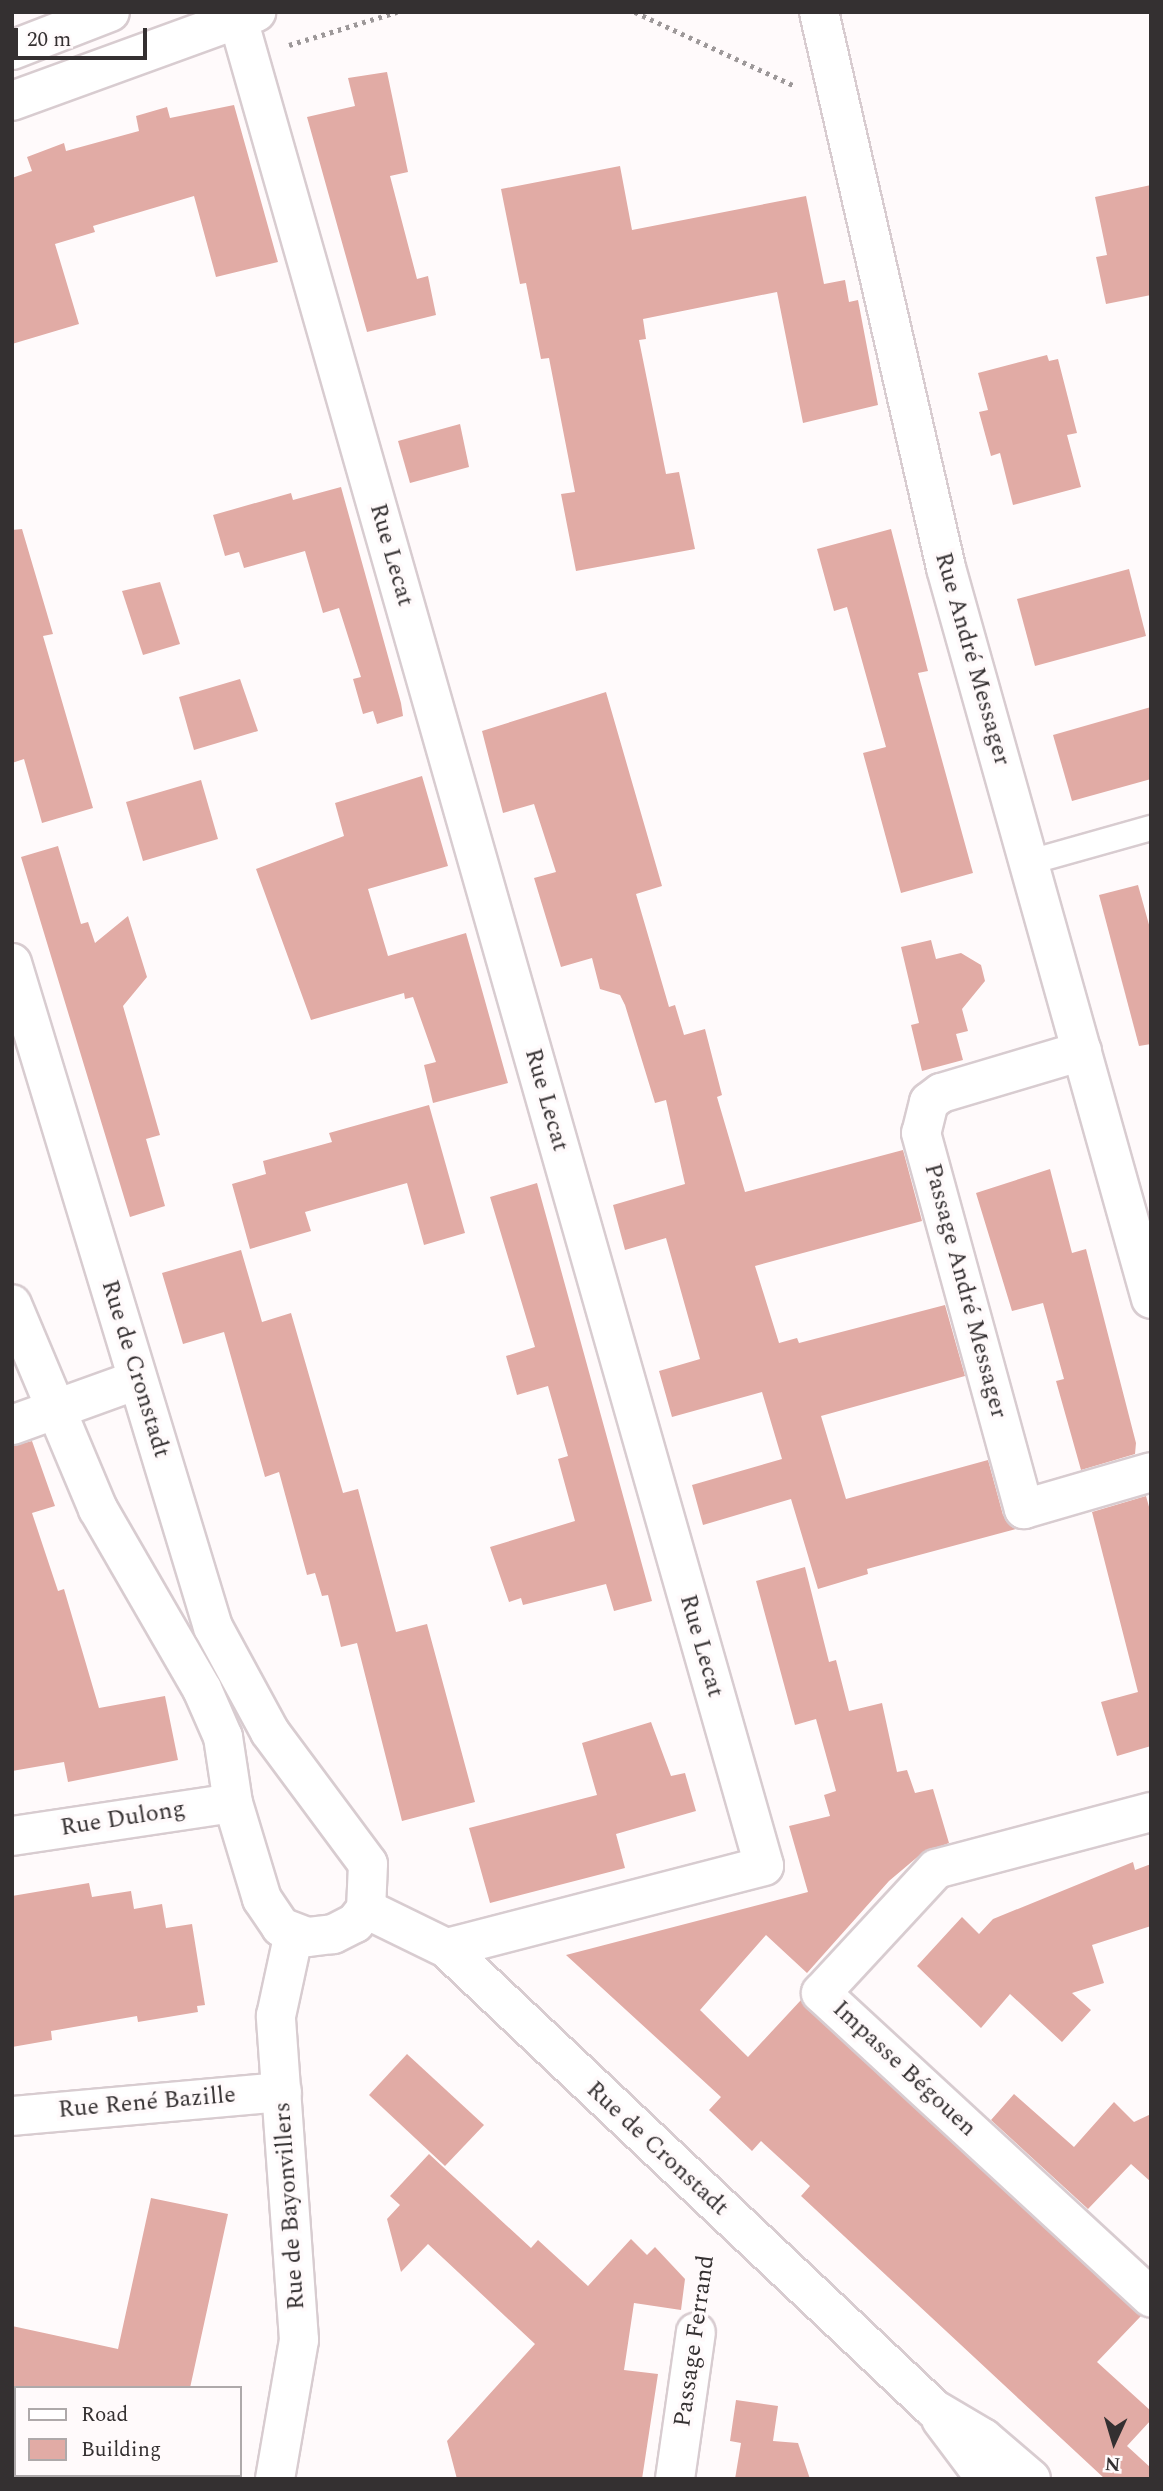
<!DOCTYPE html>
<html>
<head>
<meta charset="utf-8">
<style>
  body { margin:0 }
  #map { position:relative; width:1163px; height:2491px; overflow:hidden; background:#fffafb; font-family:Spectral,serif }
  div>[style] { position:absolute }
  [style*='--x'] { left:calc(var(--x)*1px); top:calc(var(--y)*1px); width:calc(var(--w)*1px); rotate:calc(var(--a)*1deg) }
  .building>* { inset:0; background:#e1aba5 }
  .path>* { height:4.5px; margin-top:-2.25px; transform-origin:0; background:repeating-linear-gradient(90deg,#9d9899 0 3.5px,transparent 0 8.5px) }
  .roads { filter:drop-shadow(2px 0 #d8ccd0) drop-shadow(-2px 0 #d8ccd0) drop-shadow(0 2px #d8ccd0) drop-shadow(0 -2px #d8ccd0) }
  .service>* { height:24px; margin:-12px; padding:0 12px; transform-origin:12px; border-radius:12px; background:#fff }
  .minor>* { height:38px; margin:-19px; padding:0 19px; transform-origin:19px; border-radius:19px; background:#fff }
  .tertiary>* { height:38px; margin:-19px; padding:0 19px; transform-origin:19px; border-radius:19px; background:#fff }
  span { translate:-50% -50%; white-space:nowrap; text-align:center; line-height:1.15; -webkit-text-stroke:7px #fffafb; paint-order:stroke }
  .street-label { font-size:24px; color:#343031 }
  .frame { position:absolute; inset:0; border:14px solid #343031; pointer-events:none }
  .legend { position:absolute; left:14px; top:2386px; width:228px; height:91px; box-sizing:border-box; background:#fffafb; border:2px solid #aea9aa; margin:0; padding:9px 12px; list-style:none; font-size:21px; color:#343031 }
  .legend li { display:flex; align-items:center; gap:14px; height:35px }
  .legend b { width:35px; border:2px solid #aea9aa }
  .north { position:absolute; left:1079px; top:2407px; width:70px; height:70px; -webkit-text-stroke:5px #fffafb; paint-order:stroke; rotate:184deg; font-size:19px; font-weight:700; line-height:28px; text-align:center; color:#343031 }
  .north::after { content:''; display:block; margin:auto; width:24px; height:32px; background:#343031; clip-path:polygon(50% 0,100% 100%,50% 72%,0 100%) }
  .scale { position:absolute; left:14px; top:28px; width:133px; height:32px; box-sizing:border-box; border:4px solid #343031; border-top:0; padding-left:9px; font-size:21px; line-height:24px; white-space:nowrap; color:#343031; -webkit-text-stroke:5px #fffafb; paint-order:stroke }
</style>
</head>
<body>
<div id="map">
  <div class="building">
    <div style="clip-path:polygon(387px 72px,408px 172px,390px 176px,417px 279px,428px 276px,436px 315px,367px 332px,307px 117px,355px 106px,348px 78px)"></div>
    <div style="clip-path:polygon(234px 105px,278px 262px,216px 277px,194px 196px,93px 226px,95px 232px,55px 244px,79px 324px,12px 344px,12px 178px,32px 171px,27px 157px,64px 143px,66px 151px,139px 131px,136px 116px,167px 107px,170px 118px)"></div>
    <div style="clip-path:polygon(620px 166px,632px 230px,806px 196px,824px 284px,845px 280px,849px 302px,858px 300px,878px 405px,803px 423px,777px 292px,643px 319px,646px 339px,639px 340px,666px 474px,679px 472px,695px 549px,576px 571px,561px 494px,575px 492px,549px 358px,541px 359px,526px 283px,520px 284px,501px 189px)"></div>
    <div style="clip-path:polygon(1151px 185px,1151px 295px,1106px 304px,1096px 257px,1107px 255px,1095px 197px)"></div>
    <div style="clip-path:polygon(1047px 355px,1049px 361px,1058px 359px,1077px 433px,1067px 435px,1081px 487px,1013px 505px,1000px 453px,991px 456px,979px 412px,988px 410px,978px 373px)"></div>
    <div style="clip-path:polygon(460px 424px,469px 467px,410px 483px,398px 441px)"></div>
    <div style="clip-path:polygon(341px 487px,401px 703px,403px 716px,377px 724px,373px 711px,363px 714px,353px 679px,361px 677px,339px 608px,323px 613px,305px 551px,244px 568px,239px 552px,225px 556px,213px 515px,291px 493px,293px 500px)"></div>
    <div style="clip-path:polygon(22px 529px,53px 634px,43px 636px,93px 808px,42px 823px,24px 759px,12px 763px,12px 530px)"></div>
    <div style="clip-path:polygon(891px 529px,928px 671px,918px 673px,973px 873px,901px 893px,863px 753px,886px 747px,847px 607px,834px 611px,817px 549px)"></div>
    <div style="clip-path:polygon(1129px 569px,1146px 636px,1035px 666px,1017px 599px)"></div>
    <div style="clip-path:polygon(160px 582px,180px 644px,143px 655px,122px 591px)"></div>
    <div style="clip-path:polygon(240px 679px,258px 731px,194px 750px,179px 697px)"></div>
    <div style="clip-path:polygon(606px 692px,662px 886px,636px 894px,669px 1007px,675px 1005px,684px 1035px,705px 1029px,722px 1095px,717px 1097px,745px 1192px,903px 1150px,922px 1221px,755px 1266px,779px 1343px,797px 1338px,799px 1343px,945px 1305px,965px 1376px,821px 1416px,846px 1499px,988px 1460px,1003px 1515px,1016px 1529px,867px 1569px,868px 1574px,818px 1589px,791px 1499px,703px 1525px,692px 1485px,782px 1459px,762px 1392px,672px 1417px,659px 1371px,700px 1359px,666px 1238px,625px 1250px,613px 1205px,685px 1184px,666px 1100px,655px 1103px,625px 1005px,620px 995px,600px 989px,592px 958px,561px 967px,534px 878px,556px 872px,534px 804px,503px 813px,482px 731px)"></div>
    <div style="clip-path:polygon(1151px 707px,1151px 779px,1072px 801px,1053px 735px)"></div>
    <div style="clip-path:polygon(422px 776px,448px 866px,368px 889px,388px 956px,466px 933px,508px 1083px,433px 1103px,424px 1065px,436px 1062px,413px 997px,405px 999px,404px 993px,311px 1020px,256px 869px,344px 836px,335px 803px)"></div>
    <div style="clip-path:polygon(201px 780px,218px 839px,143px 861px,126px 802px)"></div>
    <div style="clip-path:polygon(58px 846px,81px 924px,88px 922px,95px 943px,128px 916px,147px 977px,123px 1006px,160px 1135px,146px 1139px,165px 1206px,130px 1217px,21px 857px)"></div>
    <div style="clip-path:polygon(1138px 885px,1151px 932px,1151px 1044px,1139px 1046px,1099px 895px)"></div>
    <div style="clip-path:polygon(931px 940px,936px 959px,961px 953px,981px 965px,985px 981px,962px 1009px,968px 1031px,956px 1034px,963px 1060px,922px 1071px,911px 1025px,919px 1023px,901px 947px)"></div>
    <div style="clip-path:polygon(429px 1105px,465px 1233px,424px 1245px,407px 1183px,305px 1212px,311px 1231px,250px 1249px,232px 1184px,266px 1174px,263px 1161px,332px 1142px,329px 1133px)"></div>
    <div style="clip-path:polygon(1050px 1169px,1072px 1253px,1086px 1249px,1136px 1443px,1135px 1454px,1081px 1470px,1056px 1381px,1064px 1379px,1043px 1303px,1012px 1311px,976px 1193px)"></div>
    <div style="clip-path:polygon(537px 1183px,652px 1601px,614px 1611px,606px 1584px,523px 1605px,521px 1598px,509px 1602px,490px 1547px,575px 1521px,558px 1459px,568px 1456px,548px 1386px,517px 1395px,506px 1356px,535px 1347px,490px 1197px)"></div>
    <div style="clip-path:polygon(241px 1250px,262px 1322px,291px 1313px,343px 1493px,358px 1489px,396px 1632px,427px 1624px,475px 1802px,402px 1821px,357px 1643px,341px 1647px,328px 1595px,322px 1596px,315px 1573px,307px 1575px,279px 1472px,265px 1477px,224px 1332px,183px 1344px,162px 1273px)"></div>
    <div style="clip-path:polygon(32px 1441px,55px 1506px,32px 1513px,58px 1591px,64px 1589px,99px 1708px,165px 1696px,178px 1760px,68px 1782px,64px 1762px,12px 1771px,12px 1446px)"></div>
    <div style="clip-path:polygon(1146px 1496px,1151px 1514px,1151px 1746px,1117px 1756px,1101px 1702px,1138px 1692px,1092px 1512px)"></div>
    <div style="clip-path:polygon(805px 1567px,829px 1662px,836px 1660px,849px 1711px,882px 1703px,897px 1772px,907px 1770px,915px 1793px,933px 1789px,949px 1843px,921px 1854px,889px 1881px,807px 1973px,766px 1935px,700px 2010px,748px 2057px,801px 2000px,1141px 2316px,1097px 2362px,1151px 2411px,1151px 2420px,1127px 2446px,1151px 2468px,1151px 2479px,1105px 2479px,801px 2196px,810px 2186px,761px 2141px,752px 2151px,709px 2110px,721px 2097px,566px 1955px,808px 1892px,789px 1826px,830px 1816px,824px 1795px,836px 1791px,816px 1719px,795px 1725px,756px 1581px)"></div>
    <div style="clip-path:polygon(651px 1722px,671px 1776px,685px 1773px,696px 1811px,616px 1834px,625px 1868px,490px 1903px,469px 1828px,597px 1795px,582px 1743px)"></div>
    <div style="clip-path:polygon(1133px 1862px,1135px 1870px,1151px 1864px,1151px 1926px,1092px 1945px,1104px 1983px,1072px 1993px,1091px 2010px,1062px 2042px,1010px 1994px,981px 2028px,917px 1966px,962px 1917px,979px 1934px,993px 1919px)"></div>
    <div style="clip-path:polygon(89px 1883px,92px 1897px,131px 1891px,134px 1909px,162px 1904px,166px 1928px,192px 1924px,205px 2005px,197px 2006px,198px 2012px,138px 2022px,137px 2016px,51px 2031px,52px 2040px,12px 2047px,12px 1896px)"></div>
    <div style="clip-path:polygon(407px 2054px,484px 2125px,445px 2166px,369px 2095px)"></div>
    <div style="clip-path:polygon(1014px 2094px,1074px 2147px,1114px 2102px,1134px 2122px,1151px 2114px,1151px 2182px,1131px 2164px,1088px 2209px,991px 2120px)"></div>
    <div style="clip-path:polygon(429px 2154px,531px 2248px,538px 2240px,588px 2286px,631px 2239px,647px 2255px,655px 2247px,685px 2279px,681px 2310px,634px 2303px,624px 2370px,658px 2374px,642px 2479px,457px 2479px,447px 2441px,535px 2344px,428px 2244px,401px 2272px,387px 2219px,400px 2205px,390px 2196px)"></div>
    <div style="clip-path:polygon(151px 2198px,228px 2214px,190px 2388px,12px 2388px,12px 2326px,118px 2349px)"></div>
    <div style="clip-path:polygon(736px 2400px,778px 2406px,773px 2441px,798px 2443px,810px 2479px,735px 2479px,741px 2443px,730px 2441px)"></div>
  </div>
  <div class="path">
    <div style="--x:635;--y:12;--w:174;--a:24.8"></div>
    <div style="--x:289;--y:45;--w:113;--a:-17"></div>
    <div style="--x:702;--y:2293;--w:40;--a:-81.5"></div>
    <div style="--x:67;--y:2479;--w:4;--a:-76"></div>
  </div>
  <div class="roads">
    <div class="service">
      <div style="--x:1030;--y:862;--w:126;--a:-15.7"></div>
    </div>
    <div class="minor">
      <div style="--x:819;--y:12;--w:570;--a:77.13"></div>
      <div style="--x:946;--y:568;--w:759;--a:74.33"></div>
      <div style="--x:238;--y:19;--w:1920;--a:74.1"></div>
      <div style="--x:764;--y:1866;--w:328;--a:165.5"></div>
      <div style="--x:1082;--y:1051;--w:147;--a:163.4"></div>
      <div style="--x:941;--y:1093;--w:15;--a:143"></div>
      <div style="--x:929;--y:1102;--w:32;--a:104"></div>
      <div style="--x:921;--y:1133;--w:390;--a:74.7"></div>
      <div style="--x:1024;--y:1509;--w:132;--a:-16.2"></div>
      <div style="--x:12;--y:1425;--w:133;--a:-19.8"></div>
      <div style="--x:1151;--y:1812;--w:222;--a:165.2"></div>
      <div style="--x:936;--y:1869;--w:169;--a:132.8"></div>
      <div style="--x:821;--y:1993;--w:449;--a:42.7"></div>
      <div style="--x:12;--y:1836;--w:223;--a:-8.5"></div>
      <div style="--x:12;--y:2116;--w:271;--a:-5.1"></div>
      <div style="--x:12;--y:2448;--w:4;--a:0"></div>
      <div style="--x:135;--y:2475;--w:16;--a:15"></div>
      <div style="--x:275;--y:2479;--w:141;--a:-80.2"></div>
      <div style="--x:299;--y:2340;--w:325;--a:-94.1"></div>
      <div style="--x:276;--y:2016;--w:85;--a:-77.8"></div>
      <div style="--x:675;--y:2479;--w:148;--a:-81.9"></div>
    </div>
    <div class="tertiary">
      <div style="--x:12;--y:50;--w:105;--a:-21.2"></div>
      <div style="--x:12;--y:101;--w:260;--a:-20"></div>
      <div style="--x:12;--y:963;--w:694;--a:73.16"></div>
      <div style="--x:213;--y:1627;--w:119;--a:61.5"></div>
      <div style="--x:270;--y:1732;--w:164;--a:53.4"></div>
      <div style="--x:368;--y:1864;--w:45;--a:92.5"></div>
      <div style="--x:366;--y:1909;--w:18;--a:128"></div>
      <div style="--x:355;--y:1923;--w:25;--a:153"></div>
      <div style="--x:333;--y:1934;--w:26;--a:173"></div>
      <div style="--x:307;--y:1937;--w:28;--a:-159"></div>
      <div style="--x:281;--y:1927;--w:34;--a:-124"></div>
      <div style="--x:262;--y:1899;--w:100;--a:-106.8"></div>
      <div style="--x:233;--y:1803;--w:67;--a:-98.6"></div>
      <div style="--x:223;--y:1737;--w:52;--a:-113.6"></div>
      <div style="--x:202;--y:1689;--w:208;--a:-120"></div>
      <div style="--x:98;--y:1509;--w:222;--a:-112.8"></div>
      <div style="--x:366;--y:1909;--w:89;--a:26"></div>
      <div style="--x:446;--y:1948;--w:671;--a:43.37"></div>
      <div style="--x:934;--y:2409;--w:57;--a:30.6"></div>
      <div style="--x:983;--y:2438;--w:63;--a:40.5"></div>
      <div style="--x:941;--y:2419;--w:75;--a:53.1"></div>
    </div>
  </div>
  <div class="street-label">
    <span style="left:391px;top:555px;rotate:74deg">Rue Lecat</span>
    <span style="left:972px;top:659px;rotate:74deg">Rue André Messager</span>
    <span style="left:546px;top:1100px;rotate:74deg">Rue Lecat</span>
    <span style="left:965px;top:1291px;rotate:75deg">Passage André Messager</span>
    <span style="left:135px;top:1369px;rotate:73deg">Rue de Cronstadt</span>
    <span style="left:701px;top:1646px;rotate:74deg">Rue Lecat</span>
    <span style="left:123px;top:1819px;rotate:-9deg">Rue Dulong</span>
    <span style="left:904px;top:2069px;rotate:43deg">Impasse Bégouen</span>
    <span style="left:147px;top:2103px;rotate:-5deg">Rue René Bazille</span>
    <span style="left:657px;top:2149px;rotate:43deg">Rue de Cronstadt</span>
    <span style="left:290px;top:2206px;rotate:-94deg">Rue de Bayonvillers</span>
    <span style="left:695px;top:2341px;rotate:-82deg">Passage Ferrand</span>
  </div>
  <div class="frame"></div>
  <ul class="legend">
  <li><b style="height:9px;background:#fff"></b>Road</li>
  <li><b style="height:19px;background:#e1aba5"></b>Building</li>
  </ul>
  <div class="north">N</div>
  <div class="scale">20 m</div>
</div>
</body>
</html>
